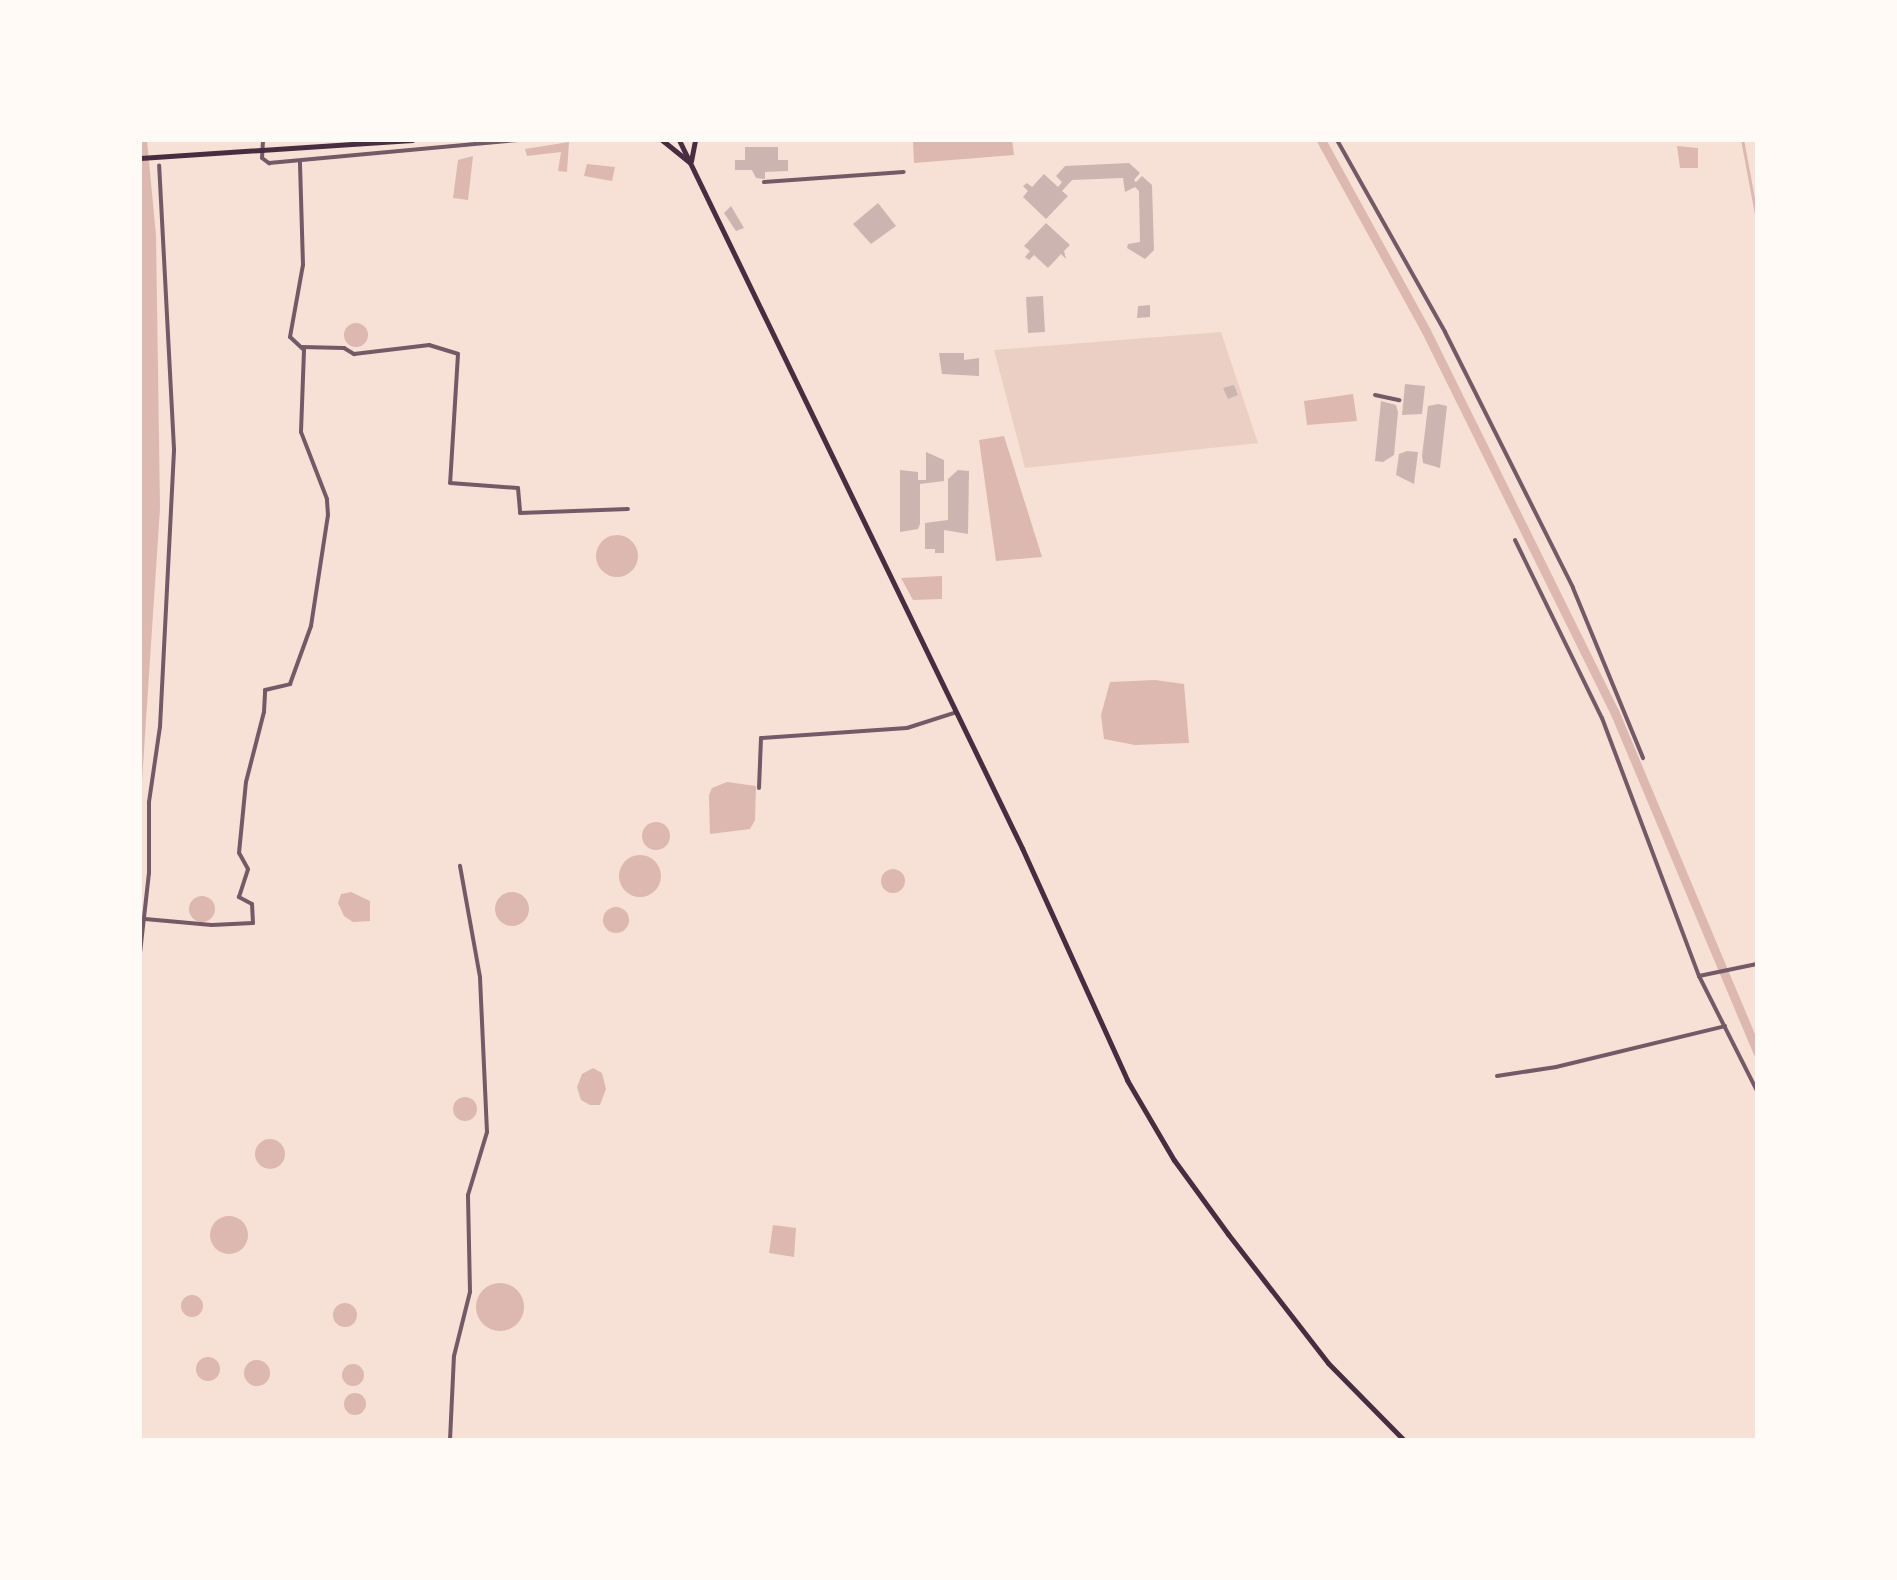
<!DOCTYPE html>
<html>
<head>
<meta charset="utf-8">
<style>
  body { margin:0 }
  #map { position:relative; width:1897px; height:1580px; overflow:hidden; background:#f7e1d7; font-family:Commissioner,sans-serif }
  div>[style] { position:absolute }
  [style*='--x'] { left:calc(var(--x)*1px); top:calc(var(--y)*1px); width:calc(var(--w)*1px); rotate:calc(var(--a)*1deg) }
  .green>* { inset:0; background:#ebcfc5 }
  .water>* { inset:0; background:#dcb8b0 }
  .round { border-radius:50% }
  .stream>* { height:2.5px; margin:-1.25px; padding:0 1.25px; transform-origin:1.25px; border-radius:1.25px; background:#dcb8b0 }
  .canal>* { height:9px; margin:-4.5px; padding:0 4.5px; transform-origin:4.5px; border-radius:4.5px; background:#dcb8b0 }
  .building>* { inset:0; background:#ccb4b1 }
  .minor>* { height:4px; margin:-2px; padding:0 2px; transform-origin:2px; border-radius:2px; background:#755966 }
  .trunk>* { height:5px; margin:-2.5px; padding:0 2.5px; transform-origin:2.5px; border-radius:2.5px; background:#4a2c40 }
  span { translate:-50% -50%; white-space:nowrap; text-align:center; line-height:1.15; -webkit-text-stroke:9px #fffaf5; paint-order:stroke }
  .frame { position:absolute; inset:0; border:142px solid #fffaf5; pointer-events:none }
</style>
</head>
<body>
<div id="map">
  <div class="green">
    <div style="clip-path:polygon(1221px 332px,1258px 443px,1025px 468px,994px 350px)"></div>
  </div>
  <div class="water">
    <div style="clip-path:polygon(140px 140px,147px 140px,156px 236px,160px 508px,140px 811px)"></div>
    <div style="clip-path:polygon(913px 140px,1012px 140px,1014px 155px,914px 163px)"></div>
    <div style="clip-path:polygon(569px 142px,567px 172px,558px 171px,561px 152px,527px 156px,525px 149px)"></div>
    <div style="clip-path:polygon(1677px 146px,1698px 148px,1698px 168px,1680px 168px)"></div>
    <div style="clip-path:polygon(473px 156px,468px 200px,453px 198px,458px 160px)"></div>
    <div style="clip-path:polygon(587px 164px,615px 167px,612px 181px,584px 176px)"></div>
    <div class="round" style="left:344px;top:323px;width:24px;height:24px"></div>
    <div style="clip-path:polygon(1353px 394px,1357px 421px,1307px 425px,1304px 401px)"></div>
    <div style="clip-path:polygon(1004px 436px,1042px 557px,996px 561px,979px 440px)"></div>
    <div class="round" style="left:596px;top:535px;width:42px;height:42px"></div>
    <div style="clip-path:polygon(942px 576px,942px 599px,913px 600px,901px 578px)"></div>
    <div style="clip-path:polygon(1155px 680px,1184px 684px,1189px 743px,1135px 745px,1104px 739px,1101px 715px,1110px 682px)"></div>
    <div style="clip-path:polygon(727px 782px,756px 786px,755px 820px,750px 829px,710px 834px,709px 795px,712px 788px)"></div>
    <div class="round" style="left:642px;top:822px;width:28px;height:28px"></div>
    <div class="round" style="left:619px;top:855px;width:42px;height:42px"></div>
    <div class="round" style="left:881px;top:869px;width:24px;height:24px"></div>
    <div style="clip-path:polygon(351px 892px,370px 901px,370px 921px,353px 922px,344px 916px,338px 903px,341px 894px)"></div>
    <div class="round" style="left:495px;top:892px;width:34px;height:34px"></div>
    <div class="round" style="left:189px;top:896px;width:26px;height:26px"></div>
    <div class="round" style="left:603px;top:907px;width:26px;height:26px"></div>
    <div style="clip-path:polygon(593px 1068px,602px 1073px,606px 1089px,600px 1105px,590px 1105px,581px 1100px,577px 1087px,582px 1074px)"></div>
    <div class="round" style="left:453px;top:1097px;width:24px;height:24px"></div>
    <div class="round" style="left:255px;top:1139px;width:30px;height:30px"></div>
    <div class="round" style="left:210px;top:1216px;width:38px;height:38px"></div>
    <div style="clip-path:polygon(773px 1225px,796px 1228px,794px 1257px,769px 1253px)"></div>
    <div class="round" style="left:476px;top:1283px;width:48px;height:48px"></div>
    <div class="round" style="left:181px;top:1295px;width:22px;height:22px"></div>
    <div class="round" style="left:333px;top:1303px;width:24px;height:24px"></div>
    <div class="round" style="left:196px;top:1357px;width:24px;height:24px"></div>
    <div class="round" style="left:244px;top:1360px;width:26px;height:26px"></div>
    <div class="round" style="left:342px;top:1364px;width:22px;height:22px"></div>
    <div class="round" style="left:344px;top:1393px;width:22px;height:22px"></div>
  </div>
  <div class="stream">
    <div style="--x:1743;--y:142;--w:76;--a:79.4"></div>
  </div>
  <div class="canal">
    <div style="--x:1321;--y:140;--w:218;--a:61.2"></div>
    <div style="--x:1426;--y:331;--w:424;--a:63.7"></div>
    <div style="--x:1614;--y:711;--w:370;--a:67.2"></div>
  </div>
  <div class="building">
    <div style="clip-path:polygon(745px 147px,778px 147px,778px 160px,788px 160px,788px 171px,765px 172px,765px 179px,756px 178px,752px 170px,735px 170px,735px 160px,745px 160px)"></div>
    <div style="clip-path:polygon(1129px 163px,1140px 173px,1134px 180px,1136px 182px,1142px 176px,1152px 185px,1154px 250px,1145px 259px,1127px 248px,1128px 244px,1140px 242px,1139px 191px,1135px 187px,1125px 192px,1123px 178px,1072px 180px,1062px 191px,1068px 196px,1046px 219px,1023px 197px,1028px 191px,1023px 186px,1027px 183px,1032px 187px,1044px 174px,1058px 187px,1062px 182px,1056px 176px,1065px 166px)"></div>
    <div style="clip-path:polygon(878px 203px,896px 226px,871px 244px,853px 224px)"></div>
    <div style="clip-path:polygon(731px 206px,744px 228px,736px 231px,724px 213px)"></div>
    <div style="clip-path:polygon(1046px 223px,1070px 245px,1064px 251px,1066px 259px,1061px 254px,1048px 268px,1034px 255px,1029px 260px,1025px 257px,1030px 251px,1024px 246px)"></div>
    <div style="clip-path:polygon(1043px 296px,1045px 332px,1028px 333px,1026px 297px)"></div>
    <div style="clip-path:polygon(1150px 305px,1150px 317px,1137px 318px,1138px 306px)"></div>
    <div style="clip-path:polygon(939px 353px,964px 353px,964px 360px,979px 358px,979px 376px,942px 374px)"></div>
    <div style="clip-path:polygon(1405px 384px,1425px 386px,1422px 414px,1402px 415px)"></div>
    <div style="clip-path:polygon(1234px 385px,1238px 395px,1228px 399px,1223px 388px)"></div>
    <div style="clip-path:polygon(1381px 401px,1396px 405px,1398px 412px,1394px 455px,1383px 462px,1375px 461px)"></div>
    <div style="clip-path:polygon(1438px 404px,1447px 406px,1440px 468px,1423px 463px,1422px 456px,1428px 406px)"></div>
    <div style="clip-path:polygon(1407px 451px,1418px 452px,1414px 484px,1396px 475px,1399px 454px)"></div>
    <div style="clip-path:polygon(926px 452px,944px 460px,944px 481px,920px 484px,920px 524px,918px 529px,900px 532px,900px 470px,918px 472px,918px 480px,926px 480px)"></div>
    <div style="clip-path:polygon(958px 470px,969px 471px,968px 534px,944px 530px,944px 553px,935px 553px,935px 549px,925px 549px,925px 523px,948px 520px,948px 479px)"></div>
  </div>
  <div class="minor">
    <div style="--x:263;--y:140;--w:18;--a:93"></div>
    <div style="--x:262;--y:158;--w:9;--a:36"></div>
    <div style="--x:269;--y:163;--w:250;--a:-5.3"></div>
    <div style="--x:1337;--y:140;--w:220;--a:60.6"></div>
    <div style="--x:1445;--y:332;--w:286;--a:63.4"></div>
    <div style="--x:1573;--y:588;--w:184;--a:67.6"></div>
    <div style="--x:1663;--y:140;--w:25;--a:0"></div>
    <div style="--x:764;--y:182;--w:140;--a:-4.1"></div>
    <div style="--x:302;--y:347;--w:42;--a:1.4"></div>
    <div style="--x:344;--y:348;--w:12;--a:31"></div>
    <div style="--x:354;--y:354;--w:76;--a:-6.8"></div>
    <div style="--x:429;--y:345;--w:30;--a:17"></div>
    <div style="--x:458;--y:354;--w:129;--a:93.5"></div>
    <div style="--x:450;--y:483;--w:68;--a:4.2"></div>
    <div style="--x:518;--y:488;--w:25;--a:85"></div>
    <div style="--x:520;--y:513;--w:108;--a:-2.1"></div>
    <div style="--x:1375;--y:395;--w:25;--a:12"></div>
    <div style="--x:1515;--y:540;--w:198;--a:64"></div>
    <div style="--x:1602;--y:718;--w:276;--a:69.4"></div>
    <div style="--x:1699;--y:976;--w:129;--a:63.2"></div>
    <div style="--x:759;--y:788;--w:50;--a:-87.7"></div>
    <div style="--x:761;--y:738;--w:146;--a:-3.9"></div>
    <div style="--x:907;--y:728;--w:52;--a:-17.7"></div>
    <div style="--x:145;--y:919;--w:67;--a:5.1"></div>
    <div style="--x:212;--y:925;--w:41;--a:-2.8"></div>
    <div style="--x:253;--y:923;--w:19;--a:-93"></div>
    <div style="--x:252;--y:904;--w:15;--a:-152"></div>
    <div style="--x:239;--y:897;--w:29;--a:-72"></div>
    <div style="--x:248;--y:869;--w:18;--a:-119"></div>
    <div style="--x:239;--y:853;--w:71;--a:-84.4"></div>
    <div style="--x:246;--y:782;--w:72;--a:-75.6"></div>
    <div style="--x:264;--y:712;--w:22;--a:-87"></div>
    <div style="--x:265;--y:690;--w:26;--a:-13"></div>
    <div style="--x:290;--y:684;--w:62;--a:-70.1"></div>
    <div style="--x:311;--y:626;--w:112;--a:-81.3"></div>
    <div style="--x:328;--y:515;--w:16;--a:-94"></div>
    <div style="--x:327;--y:499;--w:72;--a:-111.2"></div>
    <div style="--x:301;--y:432;--w:82;--a:-87.9"></div>
    <div style="--x:304;--y:350;--w:19;--a:-137"></div>
    <div style="--x:290;--y:337;--w:73;--a:-79.8"></div>
    <div style="--x:303;--y:265;--w:104;--a:-91.7"></div>
    <div style="--x:140;--y:953;--w:81;--a:-83.6"></div>
    <div style="--x:149;--y:873;--w:71;--a:-90"></div>
    <div style="--x:149;--y:802;--w:76;--a:-81.7"></div>
    <div style="--x:160;--y:727;--w:278;--a:-87.1"></div>
    <div style="--x:174;--y:449;--w:284;--a:-93"></div>
    <div style="--x:1699;--y:976;--w:59;--a:-11.7"></div>
    <div style="--x:1497;--y:1076;--w:60;--a:-8.7"></div>
    <div style="--x:1556;--y:1067;--w:174;--a:-13.6"></div>
    <div style="--x:450;--y:1440;--w:84;--a:-87.3"></div>
    <div style="--x:454;--y:1356;--w:66;--a:-76"></div>
    <div style="--x:470;--y:1292;--w:97;--a:-91.2"></div>
    <div style="--x:468;--y:1195;--w:66;--a:-73.2"></div>
    <div style="--x:487;--y:1132;--w:155;--a:-92.6"></div>
    <div style="--x:480;--y:977;--w:113;--a:-100.2"></div>
  </div>
  <div class="trunk">
    <div style="--x:662;--y:140;--w:35;--a:39"></div>
    <div style="--x:679;--y:140;--w:787;--a:64.15"></div>
    <div style="--x:1022;--y:848;--w:255;--a:65.6"></div>
    <div style="--x:1127;--y:1080;--w:93;--a:59.6"></div>
    <div style="--x:1174;--y:1160;--w:92;--a:53.9"></div>
    <div style="--x:1228;--y:1234;--w:163;--a:52.2"></div>
    <div style="--x:1328;--y:1363;--w:108;--a:45.4"></div>
    <div style="--x:140;--y:158;--w:273;--a:-3.8"></div>
    <div style="--x:691;--y:161;--w:21;--a:-79"></div>
  </div>
  <div class="frame"></div>
</div>
</body>
</html>
